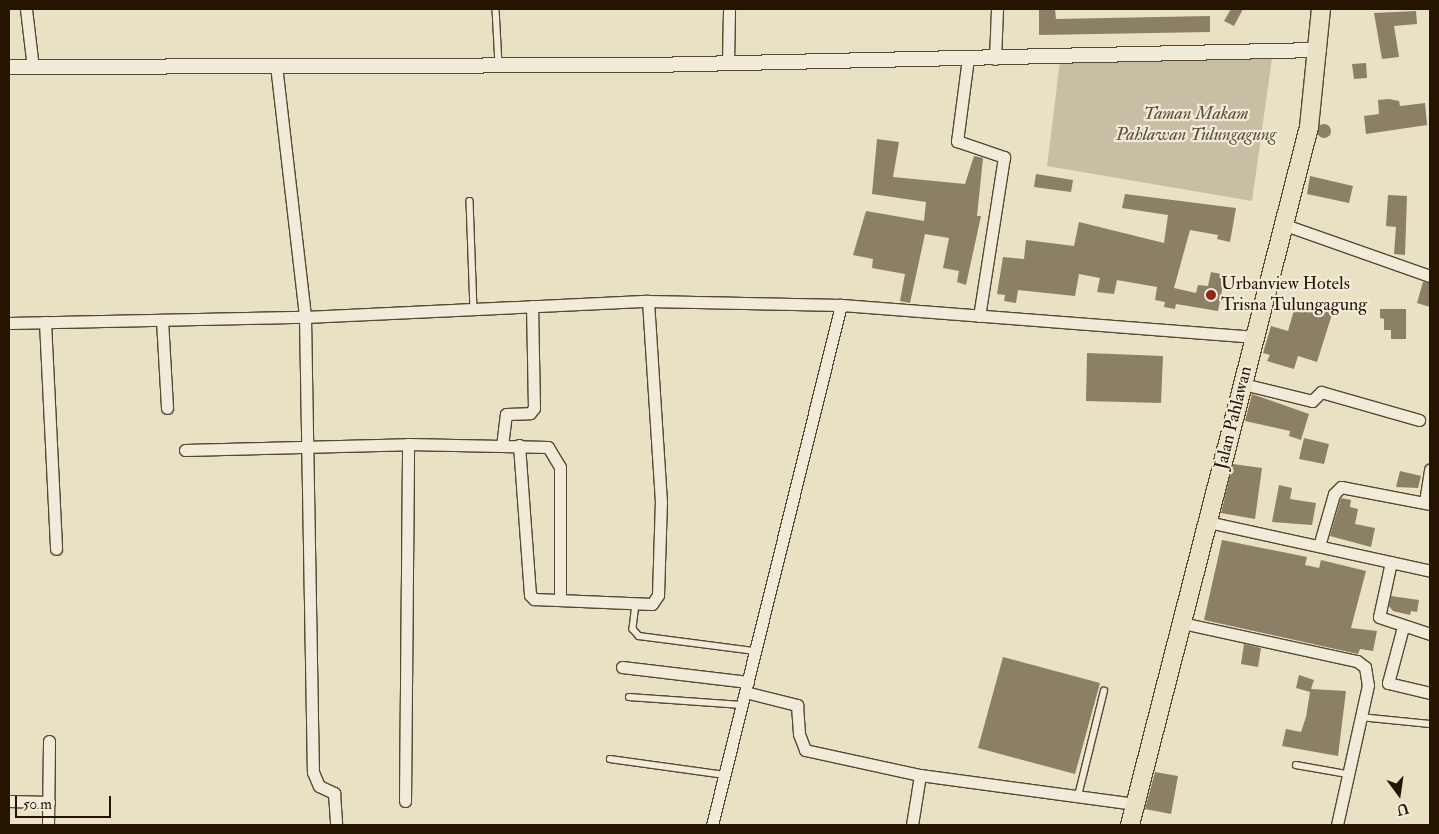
<!DOCTYPE html>
<html>
<head>
<meta charset="utf-8">
<style>
  body { margin:0 }
  #map { position:relative; width:1439px; height:834px; overflow:hidden; background:#e9e1c4; font-family:"IM FELL Double Pica",serif }
  div>[style] { position:absolute }
  [style*='--x'] { left:calc(var(--x)*1px); top:calc(var(--y)*1px); width:calc(var(--w)*1px); rotate:calc(var(--a)*1deg) }
  .green>* { inset:0; background:#c8bea3 }
  .building>* { inset:0; background:#8b7f66 }
  .round { border-radius:50% }
  .roads { filter:drop-shadow(1px 0 #564831) drop-shadow(-1px 0 #564831) drop-shadow(0 1px #564831) drop-shadow(0 -1px #564831) }
  .service>* { height:5.5px; margin:-2.75px; padding:0 2.75px; transform-origin:2.75px; border-radius:2.75px; background:#f1ecd9 }
  .minor>* { height:11px; margin:-5.5px; padding:0 5.5px; transform-origin:5.5px; border-radius:5.5px; background:#f1ecd9 }
  .tertiary>* { height:14px; margin:-7px; padding:0 7px; transform-origin:7px; border-radius:7px; background:#f1ecd9 }
  .trunk>* { height:18px; margin:-9px; padding:0 9px; transform-origin:9px; border-radius:9px; background:#e9e1c4 }
  .dots>* { width:14px; height:14px; translate:-50% -50%; box-sizing:border-box; border:2px solid #f1ecd9; border-radius:50% }
  span { translate:-50% -50%; white-space:nowrap; text-align:center; line-height:1.15; -webkit-text-stroke:4.5px #f1ecd9; paint-order:stroke }
  .park-label { font-size:18px; color:#5e5039; font-style:italic }
  .poi-label { font-size:18px; color:#251500 }
  .left { translate:0 -50%; text-align:left }
  .street-label { font-size:18px; color:#251500 }
  .frame { position:absolute; inset:0; border:10px solid #251500; pointer-events:none }
  .north { position:absolute; left:1374px; top:769px; width:50px; height:50px; -webkit-text-stroke:4px #f1ecd9; paint-order:stroke; rotate:166deg; font-size:14px; font-weight:700; line-height:20px; text-align:center; color:#251500 }
  .north::after { content:''; display:block; margin:auto; width:18px; height:22px; background:#251500; clip-path:polygon(50% 0,100% 100%,50% 72%,0 100%) }
  .scale { position:absolute; left:15px; top:796px; width:96px; height:22px; box-sizing:border-box; border:2px solid #251500; border-top:0; padding-left:6px; font-size:15px; line-height:18px; white-space:nowrap; color:#251500; -webkit-text-stroke:4px #f1ecd9; paint-order:stroke }
</style>
</head>
<body>
<div id="map">
  <div class="green">
    <div style="clip-path:polygon(1272px 58px,1252px 201px,1047px 166px,1060px 61px)"></div>
  </div>
  <div class="building">
    <div style="clip-path:polygon(1039px 9px,1055px 9px,1056px 19px,1210px 16px,1210px 32px,1039px 35px)"></div>
    <div style="clip-path:polygon(1231px 9px,1243px 9px,1234px 26px,1224px 21px)"></div>
    <div style="clip-path:polygon(1416px 11px,1417px 24px,1394px 26px,1399px 57px,1382px 59px,1374px 13px)"></div>
    <div style="clip-path:polygon(1366px 63px,1367px 78px,1354px 79px,1352px 64px)"></div>
    <div style="clip-path:polygon(1389px 99px,1399px 101px,1400px 106px,1425px 103px,1427px 125px,1366px 134px,1364px 116px,1379px 114px,1378px 100px)"></div>
    <div class="round" style="left:1317px;top:124px;width:14px;height:14px"></div>
    <div style="clip-path:polygon(877px 139px,899px 142px,893px 177px,965px 184px,974px 156px,983px 158px,977px 216px,981px 216px,966px 285px,957px 282px,959px 271px,943px 268px,949px 238px,925px 234px,910px 303px,900px 301px,905px 274px,872px 268px,873px 259px,853px 255px,866px 211px,924px 221px,926px 202px,872px 194px)"></div>
    <div style="clip-path:polygon(1036px 174px,1073px 180px,1071px 192px,1034px 187px)"></div>
    <div style="clip-path:polygon(1310px 176px,1353px 186px,1349px 203px,1307px 194px)"></div>
    <div style="clip-path:polygon(1125px 194px,1236px 208px,1230px 242px,1217px 239px,1218px 235px,1190px 230px,1174px 288px,1196px 293px,1198px 285px,1208px 286px,1211px 272px,1225px 275px,1218px 311px,1176px 304px,1175px 309px,1164px 307px,1165px 302px,1155px 300px,1157px 287px,1117px 280px,1114px 294px,1097px 292px,1100px 278px,1079px 274px,1075px 296px,1018px 290px,1016px 303px,1004px 301px,1005px 295px,997px 294px,1003px 257px,1024px 259px,1026px 240px,1074px 246px,1079px 222px,1164px 243px,1168px 215px,1122px 208px)"></div>
    <div style="clip-path:polygon(1388px 195px,1407px 196px,1405px 255px,1394px 254px,1396px 227px,1386px 226px)"></div>
    <div style="clip-path:polygon(1423px 282px,1430px 283px,1430px 307px,1417px 303px)"></div>
    <div style="clip-path:polygon(1297px 300px,1333px 311px,1317px 362px,1298px 356px,1294px 369px,1267px 361px,1270px 355px,1263px 353px,1271px 326px,1288px 331px)"></div>
    <div style="clip-path:polygon(1380px 309px,1406px 309px,1406px 339px,1391px 339px,1391px 330px,1384px 330px,1384px 319px,1380px 318px)"></div>
    <div style="clip-path:polygon(1087px 353px,1163px 356px,1161px 403px,1086px 401px)"></div>
    <div style="clip-path:polygon(1252px 394px,1309px 414px,1301px 440px,1289px 436px,1290px 431px,1245px 421px)"></div>
    <div style="clip-path:polygon(1304px 438px,1329px 444px,1324px 464px,1299px 459px)"></div>
    <div style="clip-path:polygon(1233px 464px,1262px 468px,1255px 519px,1221px 513px)"></div>
    <div style="clip-path:polygon(1400px 471px,1421px 476px,1418px 488px,1396px 487px)"></div>
    <div style="clip-path:polygon(1279px 485px,1292px 488px,1290px 499px,1316px 503px,1312px 525px,1272px 522px)"></div>
    <div style="clip-path:polygon(1341px 498px,1351px 500px,1350px 507px,1358px 509px,1355px 524px,1375px 528px,1371px 547px,1330px 536px)"></div>
    <div style="clip-path:polygon(1222px 540px,1307px 557px,1305px 565px,1319px 568px,1321px 560px,1366px 571px,1351px 628px,1377px 631px,1373px 651px,1360px 649px,1358px 654px,1204px 620px)"></div>
    <div style="clip-path:polygon(1391px 596px,1419px 600px,1417px 612px,1411px 611px,1410px 615px,1393px 611px,1389px 606px)"></div>
    <div style="clip-path:polygon(1244px 644px,1261px 648px,1258px 667px,1241px 664px)"></div>
    <div style="clip-path:polygon(1003px 657px,1100px 683px,1075px 774px,978px 748px)"></div>
    <div style="clip-path:polygon(1299px 675px,1314px 680px,1311px 689px,1346px 691px,1338px 756px,1282px 746px,1286px 729px,1301px 732px,1306px 717px,1310px 692px,1296px 688px)"></div>
    <div style="clip-path:polygon(1155px 772px,1178px 776px,1171px 814px,1145px 809px)"></div>
  </div>
  <div class="roads">
    <div class="service">
      <div style="--x:496;--y:9;--w:56;--a:86.9"></div>
      <div style="--x:470;--y:201;--w:108;--a:87.9"></div>
      <div style="--x:636;--y:604;--w:25;--a:97"></div>
      <div style="--x:633;--y:629;--w:9;--a:49"></div>
      <div style="--x:639;--y:636;--w:117;--a:7.4"></div>
      <div style="--x:629;--y:697;--w:113;--a:4"></div>
      <div style="--x:1360;--y:717;--w:70;--a:5.7"></div>
      <div style="--x:610;--y:759;--w:116;--a:7.9"></div>
      <div style="--x:1296;--y:765;--w:52;--a:10"></div>
      <div style="--x:1078;--y:796;--w:108;--a:-76.1"></div>
    </div>
    <div class="minor">
      <div style="--x:26;--y:9;--w:59;--a:83.2"></div>
      <div style="--x:968;--y:58;--w:84;--a:97.5"></div>
      <div style="--x:957;--y:141;--w:50;--a:18.8"></div>
      <div style="--x:1004;--y:157;--w:161;--a:98.9"></div>
      <div style="--x:995;--y:59;--w:50;--a:-87.7"></div>
      <div style="--x:728;--y:63;--w:54;--a:-88.9"></div>
      <div style="--x:276;--y:65;--w:254;--a:83.4"></div>
      <div style="--x:305;--y:317;--w:455;--a:89"></div>
      <div style="--x:313;--y:772;--w:15;--a:67"></div>
      <div style="--x:319;--y:786;--w:17;--a:25"></div>
      <div style="--x:334;--y:793;--w:32;--a:86"></div>
      <div style="--x:1285;--y:225;--w:154;--a:19.4"></div>
      <div style="--x:162;--y:320;--w:88;--a:86.7"></div>
      <div style="--x:45;--y:322;--w:227;--a:87.2"></div>
      <div style="--x:9;--y:323;--w:296;--a:-1.2"></div>
      <div style="--x:305;--y:317;--w:343;--a:-2.7"></div>
      <div style="--x:648;--y:301;--w:193;--a:1.2"></div>
      <div style="--x:841;--y:305;--w:414;--a:4.4"></div>
      <div style="--x:1243;--y:384;--w:71;--a:13.8"></div>
      <div style="--x:1312;--y:401;--w:13;--a:-45"></div>
      <div style="--x:1321;--y:392;--w:102;--a:15.9"></div>
      <div style="--x:519;--y:445;--w:150;--a:85.8"></div>
      <div style="--x:530;--y:595;--w:6;--a:45"></div>
      <div style="--x:534;--y:599;--w:118;--a:2.4"></div>
      <div style="--x:652;--y:604;--w:11;--a:-56"></div>
      <div style="--x:658;--y:595;--w:93;--a:-88.2"></div>
      <div style="--x:661;--y:502;--w:201;--a:-93.7"></div>
      <div style="--x:502;--y:446;--w:32;--a:-83"></div>
      <div style="--x:506;--y:414;--w:24;--a:-2"></div>
      <div style="--x:530;--y:413;--w:6;--a:-51"></div>
      <div style="--x:534;--y:408;--w:102;--a:-91.1"></div>
      <div style="--x:185;--y:450;--w:223;--a:-1.5"></div>
      <div style="--x:408;--y:444;--w:140;--a:1.2"></div>
      <div style="--x:548;--y:447;--w:23;--a:59"></div>
      <div style="--x:560;--y:467;--w:133;--a:90"></div>
      <div style="--x:1425;--y:502;--w:33;--a:-81"></div>
      <div style="--x:1208;--y:522;--w:227;--a:12.4"></div>
      <div style="--x:1319;--y:546;--w:54;--a:-73.9"></div>
      <div style="--x:1334;--y:494;--w:10;--a:-45"></div>
      <div style="--x:1341;--y:487;--w:91;--a:10.8"></div>
      <div style="--x:1391;--y:562;--w:56;--a:102.3"></div>
      <div style="--x:1379;--y:617;--w:54;--a:18.4"></div>
      <div style="--x:1182;--y:623;--w:179;--a:12.3"></div>
      <div style="--x:1357;--y:661;--w:10;--a:37"></div>
      <div style="--x:1365;--y:667;--w:18;--a:81"></div>
      <div style="--x:1368;--y:685;--w:143;--a:102.5"></div>
      <div style="--x:1403;--y:627;--w:58;--a:105"></div>
      <div style="--x:1388;--y:683;--w:43;--a:13.4"></div>
      <div style="--x:622;--y:667;--w:127;--a:6.8"></div>
      <div style="--x:745;--y:692;--w:54;--a:14"></div>
      <div style="--x:797;--y:705;--w:29;--a:86"></div>
      <div style="--x:799;--y:734;--w:17;--a:69"></div>
      <div style="--x:805;--y:750;--w:118;--a:12.3"></div>
      <div style="--x:920;--y:775;--w:51;--a:99.1"></div>
      <div style="--x:920;--y:775;--w:217;--a:7.7"></div>
      <div style="--x:9;--y:801;--w:40;--a:1.4"></div>
      <div style="--x:405;--y:801;--w:357;--a:-89.5"></div>
      <div style="--x:48;--y:825;--w:84;--a:-89.3"></div>
      <div style="--x:712;--y:825;--w:536;--a:-76.07"></div>
    </div>
    <div class="tertiary">
      <div style="--x:9;--y:67;--w:642;--a:-0.18"></div>
      <div style="--x:651;--y:65;--w:668;--a:-1.29"></div>
    </div>
    <div class="trunk">
      <div style="--x:1130;--y:825;--w:721;--a:-75.62"></div>
      <div style="--x:1309;--y:127;--w:119;--a:-84.2"></div>
    </div>
  </div>
  <div class="dots">
    <div style="left:1211px;top:295px;background:#8f2418"></div>
  </div>
  <div class="park-label">
    <span style="left:1196px;top:125px">Taman Makam<br>Pahlawan Tulungagung</span>
  </div>
  <div class="poi-label">
    <span class="left" style="left:1221px;top:295px">Urbanview Hotels<br>Trisna Tulungagung</span>
  </div>
  <div class="street-label">
    <span style="left:1234px;top:418px;rotate:-76deg">Jalan Pahlawan</span>
  </div>
  <div class="frame"></div>
  <div class="north">U</div>
  <div class="scale">50 m</div>
</div>
</body>
</html>
